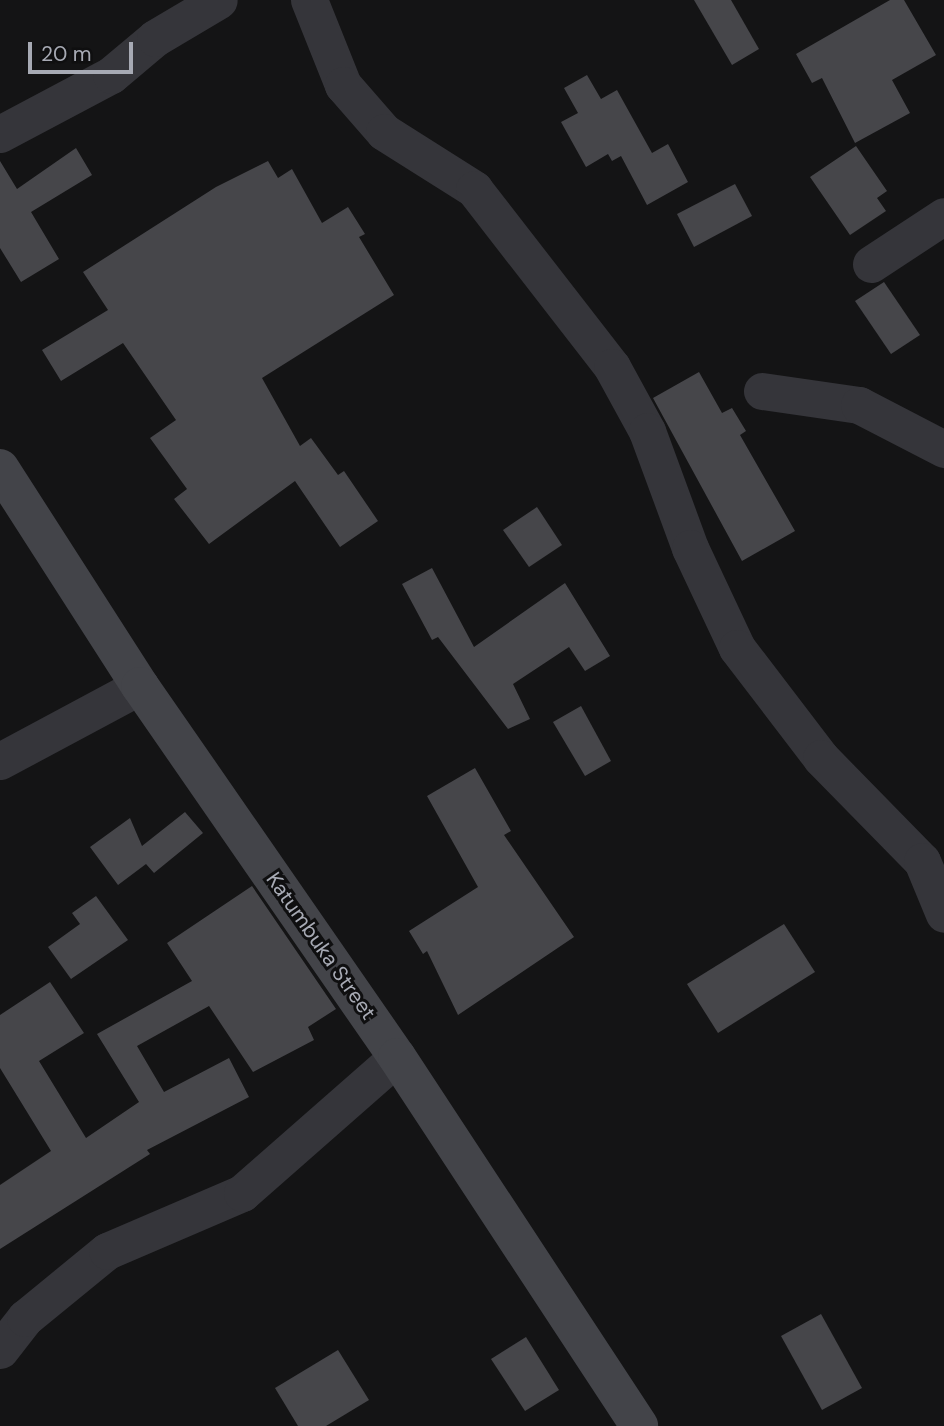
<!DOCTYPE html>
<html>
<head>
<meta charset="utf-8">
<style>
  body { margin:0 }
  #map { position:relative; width:944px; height:1426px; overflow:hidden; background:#141415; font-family:"DM Sans",sans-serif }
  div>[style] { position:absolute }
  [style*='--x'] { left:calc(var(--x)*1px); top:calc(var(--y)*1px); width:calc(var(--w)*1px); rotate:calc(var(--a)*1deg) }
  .building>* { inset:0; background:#46464a }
  .street>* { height:37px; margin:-18.5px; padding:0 18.5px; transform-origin:18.5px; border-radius:18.5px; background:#35353a }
  .secondary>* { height:38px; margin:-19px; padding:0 19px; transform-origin:19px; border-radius:19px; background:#434449 }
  span { translate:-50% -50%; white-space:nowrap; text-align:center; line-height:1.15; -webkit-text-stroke:6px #0f0f10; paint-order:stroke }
  .street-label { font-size:21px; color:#a7aab4 }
  .scale { position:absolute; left:28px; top:42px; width:105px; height:32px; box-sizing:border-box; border:4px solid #a7aab4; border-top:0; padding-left:9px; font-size:21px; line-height:24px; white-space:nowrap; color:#a7aab4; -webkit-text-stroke:5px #0f0f10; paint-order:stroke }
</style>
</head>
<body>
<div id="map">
  <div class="building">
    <div style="clip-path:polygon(694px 0,731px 0,759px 49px,732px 65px)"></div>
    <div style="clip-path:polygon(890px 0,904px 0,936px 55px,892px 80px,910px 113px,855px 143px,822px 78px,812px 83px,796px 54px)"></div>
    <div style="clip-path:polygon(587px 75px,601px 99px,617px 90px,652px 153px,668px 144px,688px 182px,647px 205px,621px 156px,612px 161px,608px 154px,586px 167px,561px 122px,578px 113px,564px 88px)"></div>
    <div style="clip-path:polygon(856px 146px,887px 191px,877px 198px,886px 211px,850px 235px,810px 177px)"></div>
    <div style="clip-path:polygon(76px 148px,92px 175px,31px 212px,59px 259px,21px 282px,0 248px,0 161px,17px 189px)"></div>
    <div style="clip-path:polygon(268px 161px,278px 178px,292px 169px,322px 223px,348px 207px,365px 234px,359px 237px,394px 295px,262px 378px,300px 446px,311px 438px,338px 475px,344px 471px,378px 521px,340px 547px,295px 481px,209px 544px,174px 499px,187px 489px,150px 438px,176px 420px,123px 343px,61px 381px,42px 350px,108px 310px,83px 272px,216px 187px)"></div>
    <div style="clip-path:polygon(735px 184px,752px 216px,694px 247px,677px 214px)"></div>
    <div style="clip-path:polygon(884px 282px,920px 335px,891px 354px,855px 301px)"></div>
    <div style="clip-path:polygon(699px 372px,722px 413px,732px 408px,746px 431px,740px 435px,795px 531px,742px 561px,653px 398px)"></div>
    <div style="clip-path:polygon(537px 507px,562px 545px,529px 567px,503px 530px)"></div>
    <div style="clip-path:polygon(432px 568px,474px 647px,565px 583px,610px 656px,585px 671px,569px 647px,513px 684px,530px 719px,508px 729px,438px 637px,432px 640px,402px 584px)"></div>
    <div style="clip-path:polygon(581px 706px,611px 761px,585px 776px,553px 722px)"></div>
    <div style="clip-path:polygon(475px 768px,511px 831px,504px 835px,574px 937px,458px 1015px,427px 951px,423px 954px,409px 931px,478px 887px,427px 796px)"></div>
    <div style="clip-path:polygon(185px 812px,203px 833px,154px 873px,146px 864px,118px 885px,90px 847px,130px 818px,142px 846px)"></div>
    <div style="clip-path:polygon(252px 886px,336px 1009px,308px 1027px,314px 1040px,253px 1072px,209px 1006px,137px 1046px,164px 1092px,229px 1058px,249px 1097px,147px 1150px,150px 1154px,0 1249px,0 1185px,51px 1151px,0 1068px,0 1015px,50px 982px,84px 1033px,39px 1061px,86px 1138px,139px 1102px,97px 1034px,192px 981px,167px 943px)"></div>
    <div style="clip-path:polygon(96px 896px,128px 940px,71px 979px,48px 947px,80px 924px,72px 913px)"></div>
    <div style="clip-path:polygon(784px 924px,815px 972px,718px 1033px,687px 984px)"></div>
    <div style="clip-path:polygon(821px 1314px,862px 1388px,822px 1410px,781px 1336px)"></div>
    <div style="clip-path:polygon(526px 1337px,559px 1390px,525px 1411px,491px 1359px)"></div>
    <div style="clip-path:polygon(338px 1350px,369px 1400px,326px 1426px,298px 1426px,275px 1388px)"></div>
  </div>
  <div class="street">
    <div style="--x:309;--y:0;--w:92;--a:68.2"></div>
    <div style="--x:343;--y:85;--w:62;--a:48.9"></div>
    <div style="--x:384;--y:132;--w:107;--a:32.3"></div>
    <div style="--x:474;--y:189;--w:225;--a:52.2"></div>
    <div style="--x:612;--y:367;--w:73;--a:61.3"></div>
    <div style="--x:647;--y:431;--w:125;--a:69.8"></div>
    <div style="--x:690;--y:548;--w:110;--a:64.8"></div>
    <div style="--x:737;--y:648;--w:138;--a:52.6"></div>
    <div style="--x:821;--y:758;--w:144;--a:45.6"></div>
    <div style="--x:922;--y:861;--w:57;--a:67.5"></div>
    <div style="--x:0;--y:134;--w:126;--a:-28"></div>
    <div style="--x:111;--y:75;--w:57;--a:-40.1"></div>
    <div style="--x:155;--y:38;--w:74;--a:-30.7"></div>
    <div style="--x:871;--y:264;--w:87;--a:-33.3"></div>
    <div style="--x:762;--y:391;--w:98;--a:8.2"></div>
    <div style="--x:859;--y:405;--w:96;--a:27.4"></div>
    <div style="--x:0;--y:761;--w:159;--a:-28.2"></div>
    <div style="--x:0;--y:1350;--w:41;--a:-52"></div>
    <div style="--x:25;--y:1318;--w:106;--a:-39.3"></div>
    <div style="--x:107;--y:1251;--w:147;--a:-23.2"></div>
    <div style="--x:242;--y:1193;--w:206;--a:-41.3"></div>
  </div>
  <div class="secondary">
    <div style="--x:0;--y:468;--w:259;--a:57.3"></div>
    <div style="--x:140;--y:686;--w:451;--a:55.3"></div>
    <div style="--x:397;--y:1057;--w:441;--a:56.7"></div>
  </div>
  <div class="street-label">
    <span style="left:321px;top:946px;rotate:55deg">Katumbuka Street</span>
  </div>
  <div class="scale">20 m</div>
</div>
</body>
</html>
